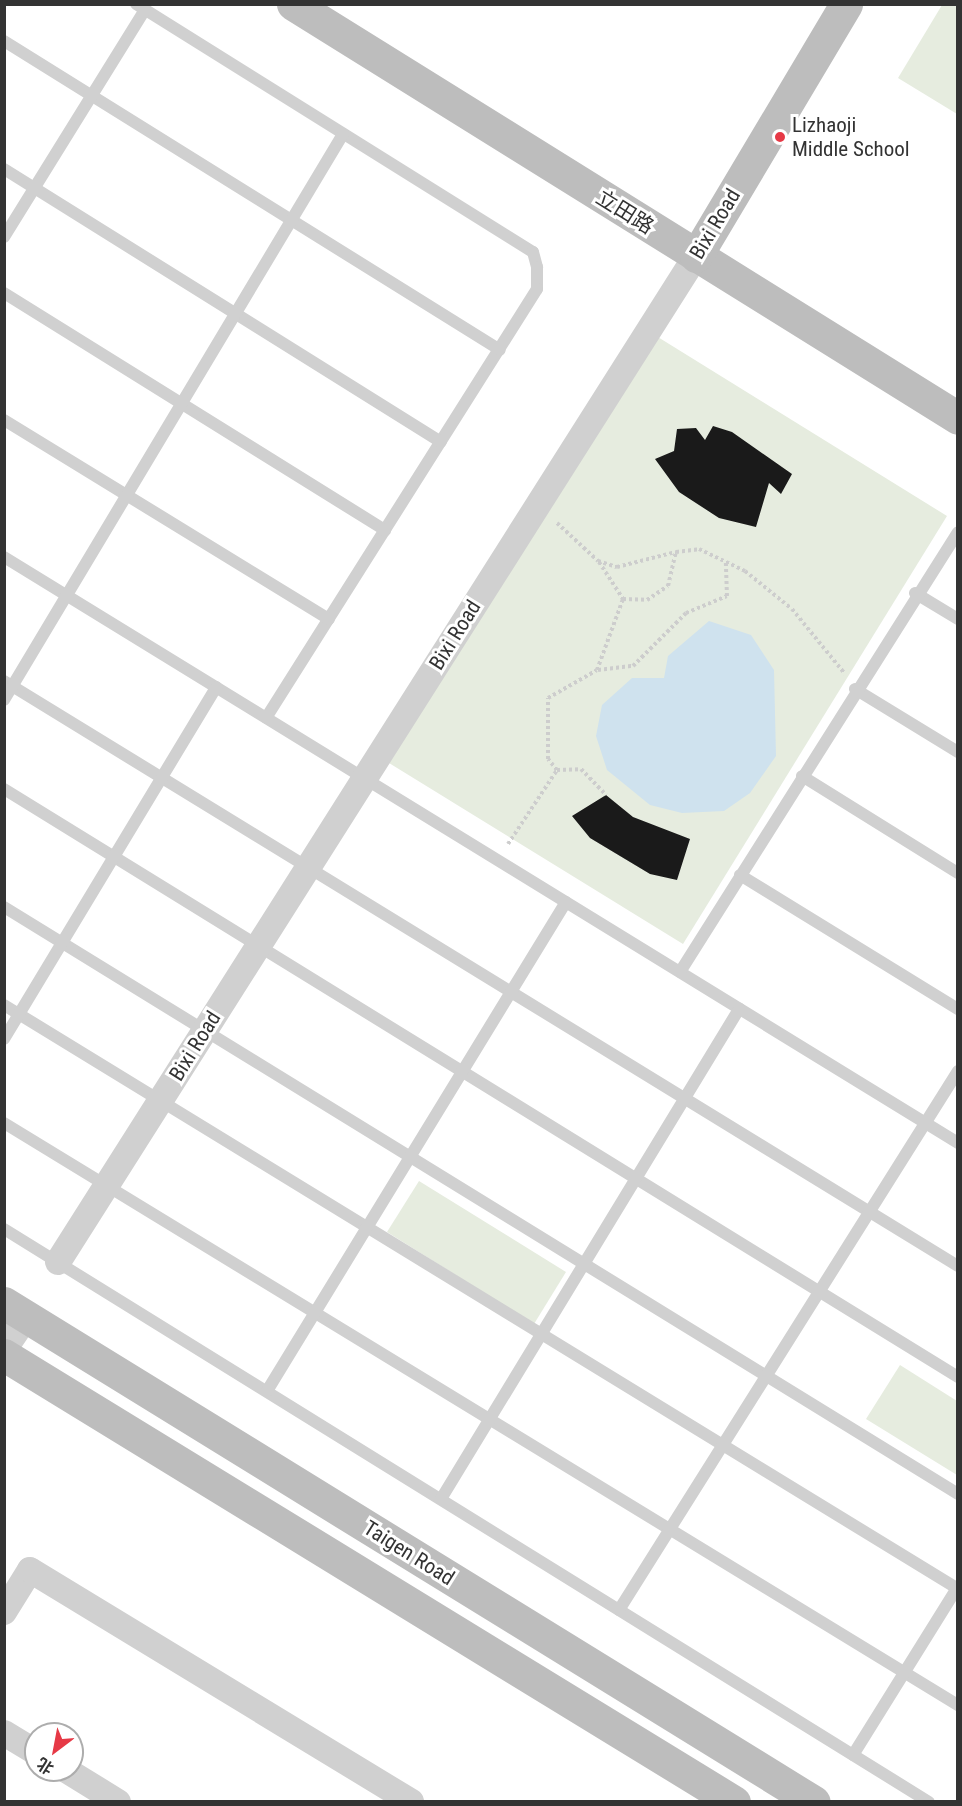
<!DOCTYPE html>
<html>
<head>
<meta charset="utf-8">
<style>
  body { margin:0 }
  #map { position:relative; width:962px; height:1806px; overflow:hidden; background:#fff; font-family:"Roboto Condensed","Noto Sans SC",sans-serif }
  div>[style] { position:absolute }
  [style*='--x'] { left:calc(var(--x)*1px); top:calc(var(--y)*1px); width:calc(var(--w)*1px); rotate:calc(var(--a)*1deg) }
  .green>* { inset:0; background:#e6ecdf }
  .water>* { inset:0; background:#cfe2ee }
  .building>* { inset:0; background:#1a1a1a }
  .path>* { height:4px; margin-top:-2px; transform-origin:0; background:repeating-linear-gradient(90deg,#cdcdcd 0 3px,transparent 0 6px) }
  .lane>* { height:12px; margin:-6px; padding:0 6px; transform-origin:6px; border-radius:6px; background:#d0d0d0 }
  .street>* { height:26px; margin:-13px; padding:0 13px; transform-origin:13px; border-radius:13px; background:#d0d0d0 }
  .secondary>* { height:33px; margin:-16.5px; padding:0 16.5px; transform-origin:16.5px; border-radius:16.5px; background:#bdbdbd }
  .dots>* { width:16px; height:16px; translate:-50% -50%; box-sizing:border-box; border:3px solid #fff; border-radius:50% }
  span { translate:-50% -50%; white-space:nowrap; text-align:center; line-height:1.15; -webkit-text-stroke:6px #fff; paint-order:stroke }
  .poi-label { font-size:21px; color:#333 }
  .left { translate:0 -50%; text-align:left }
  .street-label { font-size:21px; color:#333 }
  .frame { position:absolute; inset:0; border:6px solid #333; pointer-events:none }
  .north { position:absolute; left:24px; top:1722px; width:60px; height:60px; box-sizing:border-box; background:#fff; border:2px solid #adadad; border-radius:50%; rotate:212deg; font-size:16px; font-weight:700; line-height:24px; text-align:center; color:#333 }
  .north::after { content:''; display:block; margin:auto; width:21px; height:27px; background:#e63946; clip-path:polygon(50% 0,100% 100%,50% 72%,0 100%) }
</style>
</head>
<body>
<div id="map">
  <div class="green">
    <div style="clip-path:polygon(942px 5px,957px 5px,957px 114px,898px 78px)"></div>
    <div style="clip-path:polygon(653px 334px,947px 516px,683px 944px,389px 763px)"></div>
    <div style="clip-path:polygon(419px 1181px,566px 1272px,534px 1324px,387px 1232px)"></div>
    <div style="clip-path:polygon(900px 1365px,957px 1401px,957px 1475px,866px 1419px)"></div>
  </div>
  <div class="water">
    <div style="clip-path:polygon(709px 621px,751px 635px,774px 670px,776px 756px,750px 793px,724px 811px,682px 813px,650px 805px,607px 770px,596px 736px,602px 705px,632px 678px,664px 678px,668px 656px)"></div>
  </div>
  <div class="building">
    <div style="clip-path:polygon(713px 426px,732px 432px,792px 474px,781px 494px,769px 483px,756px 527px,719px 518px,679px 492px,655px 459px,674px 451px,677px 429px,696px 428px,705px 440px)"></div>
    <div style="clip-path:polygon(606px 795px,633px 817px,690px 839px,677px 880px,650px 874px,590px 838px,572px 816px)"></div>
  </div>
  <div class="path">
    <div style="--x:557;--y:523;--w:56;--a:42.8"></div>
    <div style="--x:598;--y:561;--w:20;--a:18"></div>
    <div style="--x:617;--y:567;--w:61;--a:-14.3"></div>
    <div style="--x:599;--y:562;--w:44;--a:57"></div>
    <div style="--x:598;--y:670;--w:35;--a:-7"></div>
    <div style="--x:633;--y:666;--w:75;--a:-45"></div>
    <div style="--x:686;--y:613;--w:44;--a:-22.5"></div>
    <div style="--x:727;--y:596;--w:33;--a:-92"></div>
    <div style="--x:557;--y:770;--w:24;--a:-2"></div>
    <div style="--x:581;--y:769;--w:36;--a:46"></div>
    <div style="--x:508;--y:844;--w:89;--a:-56.5"></div>
    <div style="--x:557;--y:770;--w:14;--a:-129"></div>
    <div style="--x:548;--y:759;--w:61;--a:-90"></div>
    <div style="--x:548;--y:698;--w:56;--a:-29.7"></div>
    <div style="--x:597;--y:670;--w:76;--a:-69.9"></div>
    <div style="--x:623;--y:599;--w:24;--a:2"></div>
    <div style="--x:647;--y:600;--w:25;--a:-34"></div>
    <div style="--x:668;--y:586;--w:35;--a:-77"></div>
    <div style="--x:676;--y:552;--w:23;--a:-7"></div>
    <div style="--x:699;--y:549;--w:51;--a:25.6"></div>
    <div style="--x:745;--y:571;--w:60;--a:39"></div>
    <div style="--x:792;--y:609;--w:84;--a:50.8"></div>
  </div>
  <div class="lane">
    <div style="--x:136;--y:4;--w:468;--a:32"></div>
    <div style="--x:533;--y:252;--w:16;--a:75"></div>
    <div style="--x:537;--y:267;--w:22;--a:90"></div>
    <div style="--x:537;--y:289;--w:507;--a:122.28"></div>
    <div style="--x:4;--y:41;--w:584;--a:31.92"></div>
    <div style="--x:4;--y:169;--w:515;--a:31.99"></div>
    <div style="--x:4;--y:237;--w:267;--a:-58.2"></div>
    <div style="--x:4;--y:293;--w:449;--a:31.9"></div>
    <div style="--x:4;--y:420;--w:381;--a:31.5"></div>
    <div style="--x:4;--y:557;--w:1120;--a:31.56"></div>
    <div style="--x:915;--y:593;--w:50;--a:31.2"></div>
    <div style="--x:4;--y:681;--w:1119;--a:31.52"></div>
    <div style="--x:855;--y:689;--w:121;--a:31.5"></div>
    <div style="--x:4;--y:700;--w:660;--a:-59.08"></div>
    <div style="--x:802;--y:776;--w:184;--a:31.9"></div>
    <div style="--x:4;--y:789;--w:1121;--a:31.65"></div>
    <div style="--x:740;--y:875;--w:256;--a:31.6"></div>
    <div style="--x:4;--y:907;--w:1120;--a:31.6"></div>
    <div style="--x:680;--y:972;--w:520;--a:-57.71"></div>
    <div style="--x:4;--y:1005;--w:1119;--a:31.47"></div>
    <div style="--x:4;--y:1039;--w:411;--a:-58.9"></div>
    <div style="--x:4;--y:1123;--w:1118;--a:31.39"></div>
    <div style="--x:4;--y:1229;--w:1088;--a:31.78"></div>
    <div style="--x:267;--y:1391;--w:573;--a:-58.56"></div>
    <div style="--x:441;--y:1499;--w:574;--a:-58.69"></div>
    <div style="--x:619;--y:1610;--w:637;--a:-57.83"></div>
    <div style="--x:853;--y:1755;--w:199;--a:-58.1"></div>
  </div>
  <div class="street">
    <div style="--x:58;--y:1262;--w:1191;--a:-57.62"></div>
    <div style="--x:4;--y:1350;--w:40;--a:-56"></div>
    <div style="--x:4;--y:1612;--w:49;--a:-58.2"></div>
    <div style="--x:30;--y:1570;--w:446;--a:31.3"></div>
    <div style="--x:4;--y:1733;--w:37;--a:31"></div>
    <div style="--x:66;--y:1770;--w:61;--a:31.6"></div>
  </div>
  <div class="secondary">
    <div style="--x:293;--y:4;--w:783;--a:31.9"></div>
    <div style="--x:696;--y:256;--w:293;--a:-59.2"></div>
    <div style="--x:4;--y:1303;--w:951;--a:31.64"></div>
    <div style="--x:4;--y:1355;--w:856;--a:31.48"></div>
  </div>
  <div class="dots">
    <div style="left:780px;top:137px;background:#e63946"></div>
  </div>
  <div class="poi-label">
    <span class="left" style="left:792px;top:137px">Lizhaoji<br>Middle School</span>
  </div>
  <div class="street-label">
    <span style="left:625px;top:212px;rotate:32deg">立田路</span>
    <span style="left:715px;top:224px;rotate:-59deg">Bixi Road</span>
    <span style="left:455px;top:635px;rotate:-58deg">Bixi Road</span>
    <span style="left:195px;top:1046px;rotate:-58deg">Bixi Road</span>
    <span style="left:409px;top:1553px;rotate:32deg">Taigen Road</span>
  </div>
  <div class="frame"></div>
  <div class="north">北</div>
</div>
</body>
</html>
